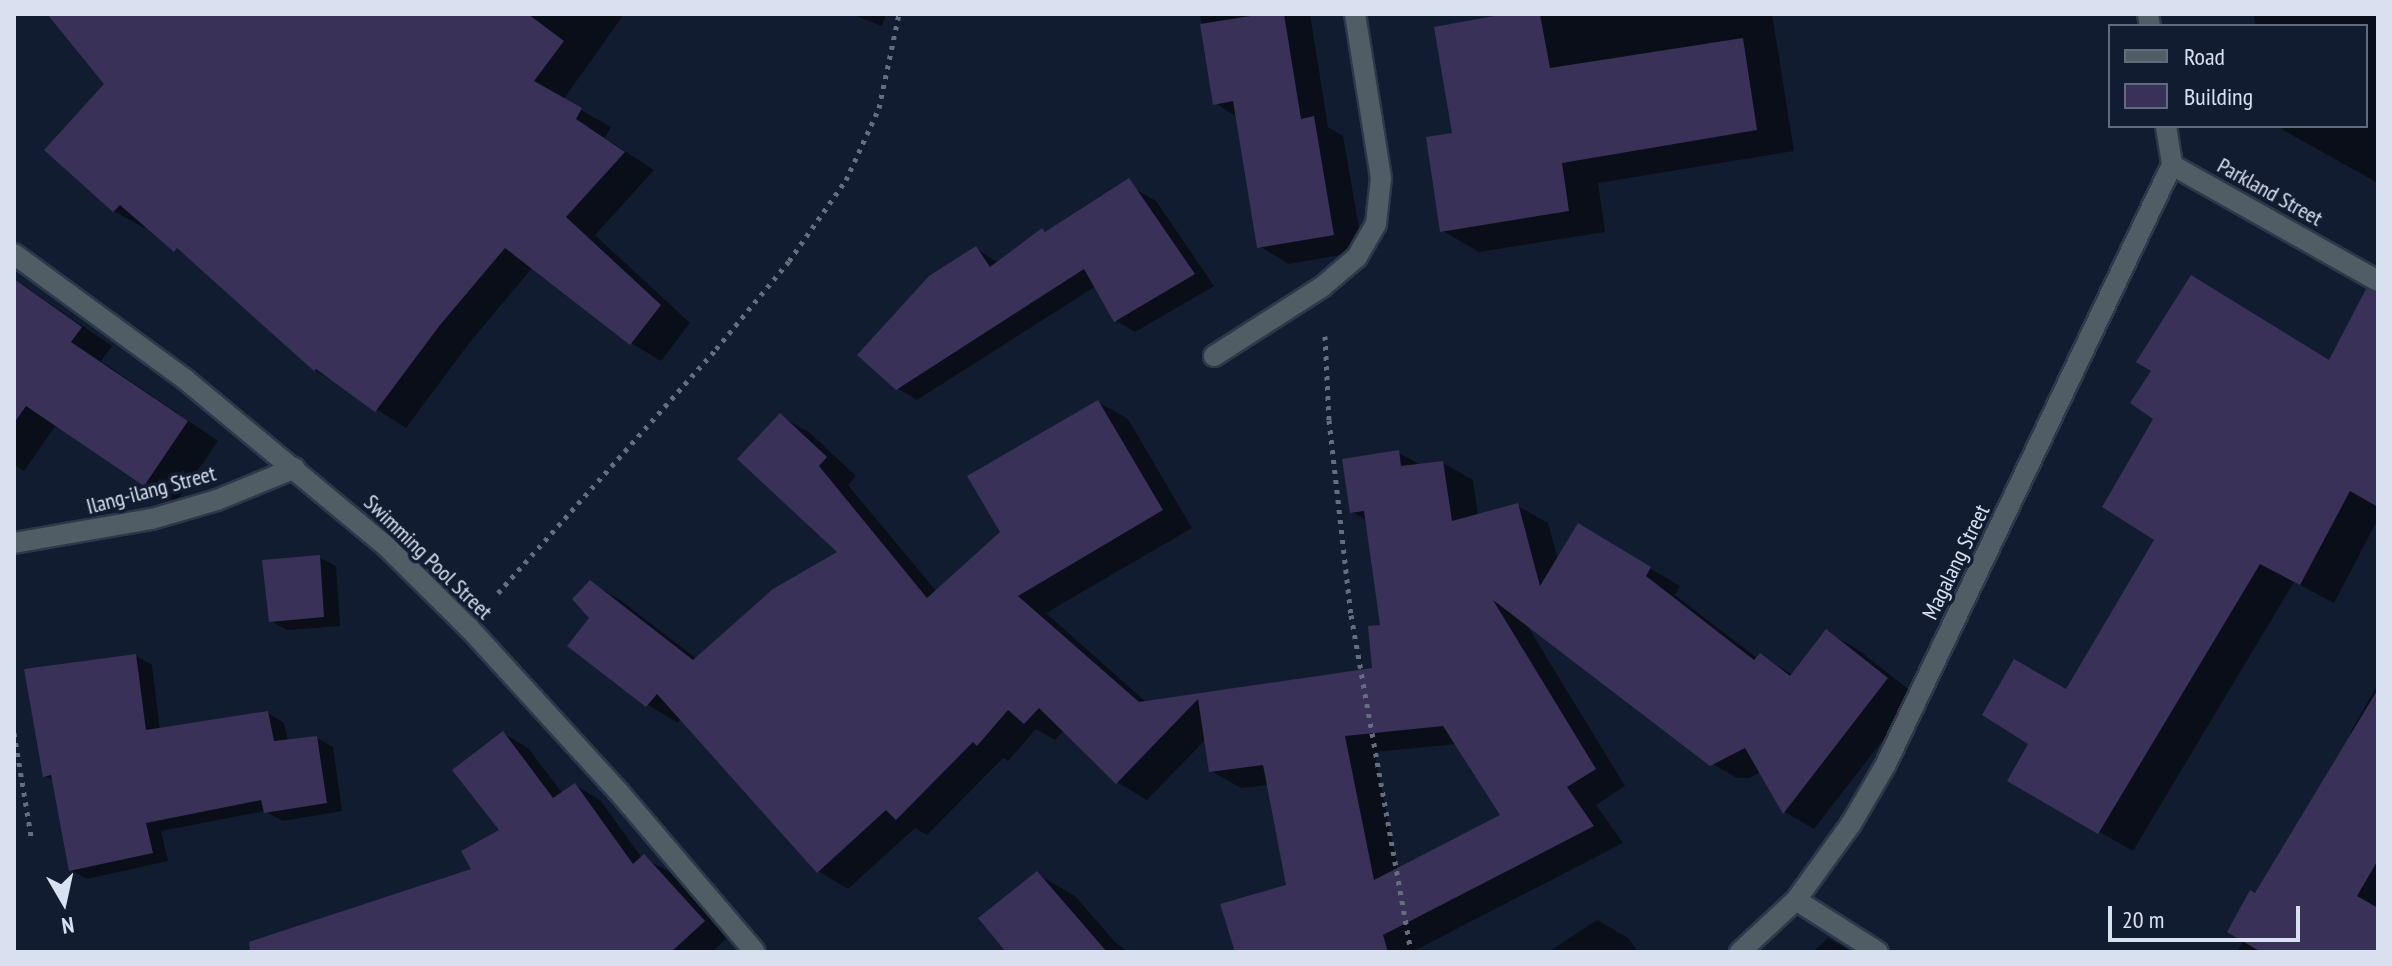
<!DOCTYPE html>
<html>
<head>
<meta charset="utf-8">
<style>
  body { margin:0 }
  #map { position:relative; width:2392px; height:966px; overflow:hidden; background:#111c30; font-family:"PT Sans Narrow",sans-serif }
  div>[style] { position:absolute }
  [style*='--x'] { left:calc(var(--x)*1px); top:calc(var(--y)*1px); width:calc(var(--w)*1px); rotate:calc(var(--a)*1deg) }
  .shadow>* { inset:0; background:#0007 }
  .building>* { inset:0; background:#393157 }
  .path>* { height:5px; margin-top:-2.5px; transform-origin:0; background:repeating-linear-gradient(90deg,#646e7f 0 4px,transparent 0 10px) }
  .roads { filter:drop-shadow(2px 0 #2d384b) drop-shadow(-2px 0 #2d384b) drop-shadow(0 2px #2d384b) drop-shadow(0 -2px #2d384b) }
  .minor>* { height:20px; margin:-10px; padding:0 10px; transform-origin:10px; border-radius:10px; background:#515d64 }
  span { translate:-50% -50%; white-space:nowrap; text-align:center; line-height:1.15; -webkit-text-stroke:7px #111c30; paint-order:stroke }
  .street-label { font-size:22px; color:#d9e1f0 }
  .frame { position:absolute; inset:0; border:16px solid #d9e1f0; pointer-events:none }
  .legend { position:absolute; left:2108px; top:24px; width:260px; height:104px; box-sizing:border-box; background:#111c30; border:2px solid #616b7d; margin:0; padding:10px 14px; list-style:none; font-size:24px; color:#d9e1f0 }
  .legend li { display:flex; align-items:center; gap:16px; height:40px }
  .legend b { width:40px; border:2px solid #616b7d }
  .north { position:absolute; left:24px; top:862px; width:80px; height:80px; -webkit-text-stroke:6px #111c30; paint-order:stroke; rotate:171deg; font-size:22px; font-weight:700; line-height:32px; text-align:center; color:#d9e1f0 }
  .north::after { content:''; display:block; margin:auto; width:28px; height:36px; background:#d9e1f0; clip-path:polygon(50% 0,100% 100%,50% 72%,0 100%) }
  .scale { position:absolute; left:2108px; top:906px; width:192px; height:36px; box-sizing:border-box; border:4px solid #d9e1f0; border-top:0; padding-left:10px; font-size:24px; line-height:28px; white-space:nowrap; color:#d9e1f0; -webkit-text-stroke:6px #111c30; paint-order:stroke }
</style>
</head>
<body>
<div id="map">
  <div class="shadow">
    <div style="clip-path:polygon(49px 14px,624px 14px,563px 100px,611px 127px,605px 138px,654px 170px,595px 235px,690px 323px,661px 361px,631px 343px,533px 267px,470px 342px,406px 428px,315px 370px,196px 263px,146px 226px,144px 228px,114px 211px,106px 84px)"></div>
    <div style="clip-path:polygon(851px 14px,886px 14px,882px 26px)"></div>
    <div style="clip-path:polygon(1200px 14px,1310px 14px,1328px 127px,1343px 136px,1363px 251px,1289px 264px,1259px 246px,1237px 117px,1215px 103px)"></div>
    <div style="clip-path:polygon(1516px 14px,1772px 14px,1794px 151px,1598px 183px,1605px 232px,1479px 252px,1441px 230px,1455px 135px)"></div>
    <div style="clip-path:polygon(2253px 14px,2378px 14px,2378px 183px,2283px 130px,2282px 126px,2366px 126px,2366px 26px,2256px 26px)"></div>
    <div style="clip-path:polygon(1135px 189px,1156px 201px,1214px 286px,1135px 332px,1115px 320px,1096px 286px,917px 400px,897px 388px,976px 248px,998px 263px,1042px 230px,1047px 233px)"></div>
    <div style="clip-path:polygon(14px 279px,112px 346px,101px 361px,218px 441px,176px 502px,57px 424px,24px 471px,14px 465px)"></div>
    <div style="clip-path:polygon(2378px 321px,2378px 519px,2334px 603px,2294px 582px,2133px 851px,2009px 780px,2067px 691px,2330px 362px)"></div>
    <div style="clip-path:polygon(evenodd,1098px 402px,1128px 419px,1192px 528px,1046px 613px,1147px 703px,1374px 670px,1383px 626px,1368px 521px,1352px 512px,1399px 453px,1421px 465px,1443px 463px,1473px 480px,1478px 516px,1518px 506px,1548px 523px,1558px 560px,1578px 526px,1680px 586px,1675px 595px,1758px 659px,1760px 655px,1793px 675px,1827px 632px,1857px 649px,1917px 696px,1814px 829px,1785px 812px,1761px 772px,1749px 778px,1737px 778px,1706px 760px,1525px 622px,1625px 786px,1596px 805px,1623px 843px,1412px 952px,1237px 952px,1288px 887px,1269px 785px,1241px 788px,1211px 771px,1206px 739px,1147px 800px,1117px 782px,1064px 730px,1055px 740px,1036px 729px,1008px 761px,1003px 758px,927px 835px,915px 828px,848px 889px,818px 871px,681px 718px,678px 723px,648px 705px,570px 645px,592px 618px,590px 583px,620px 600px,697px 659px,841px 552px,780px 416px,810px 433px,856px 476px,848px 485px,937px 592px,1003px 533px,1098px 402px,1457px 744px,1503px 816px,1398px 870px,1374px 752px,1457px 744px)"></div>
    <div style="clip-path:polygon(319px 557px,336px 566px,340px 626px,287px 630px,270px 621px)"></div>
    <div style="clip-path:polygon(136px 656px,152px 665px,160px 730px,268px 713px,284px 723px,288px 741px,317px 738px,333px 747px,342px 811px,282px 821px,265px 811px,161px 831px,168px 861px,87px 879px,71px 870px,55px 781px,45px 776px)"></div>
    <div style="clip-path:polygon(2378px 684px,2378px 952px,2237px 952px,2244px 940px,2256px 896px,2353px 734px,2350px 733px)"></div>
    <div style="clip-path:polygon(503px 733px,528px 748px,563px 794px,575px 785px,600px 800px,642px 858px,669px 871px,729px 936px,712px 952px,254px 952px,474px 870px,502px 830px)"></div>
    <div style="clip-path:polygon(1037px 874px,1075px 896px,1115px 942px,1128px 952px,1008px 952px)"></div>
    <div style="clip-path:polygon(1597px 920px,1628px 938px,1638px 952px,1548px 952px)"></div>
    <div style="clip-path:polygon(1828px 938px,1852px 952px,1813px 952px)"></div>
  </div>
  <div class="building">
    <div style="clip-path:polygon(47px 14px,528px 14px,564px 41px,534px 81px,582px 108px,576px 119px,625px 152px,566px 217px,661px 305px,630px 345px,505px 248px,440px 325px,375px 412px,316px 369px,314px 371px,177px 248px,174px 252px,120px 205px,113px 212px,44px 150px,104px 84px)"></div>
    <div style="clip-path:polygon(1263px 14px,1284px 14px,1301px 119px,1314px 116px,1334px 235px,1257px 248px,1233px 101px,1213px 105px,1200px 24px)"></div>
    <div style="clip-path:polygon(1505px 14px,1540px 14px,1550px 68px,1743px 38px,1757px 130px,1562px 163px,1569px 211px,1440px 232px,1426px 137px,1452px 133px,1434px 27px)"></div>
    <div style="clip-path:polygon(1129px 178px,1195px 274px,1114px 322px,1084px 269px,896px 390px,857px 355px,929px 276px,976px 246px,990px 267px,1042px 228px,1045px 232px)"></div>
    <div style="clip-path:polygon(2191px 275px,2329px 360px,2366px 289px,2378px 294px,2378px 507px,2350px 491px,2300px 585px,2260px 564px,2098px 834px,2007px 781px,2028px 744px,1982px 715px,2014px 659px,2066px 689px,2154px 540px,2102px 507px,2153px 419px,2130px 403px,2151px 371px,2136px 362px)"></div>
    <div style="clip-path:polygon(14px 279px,82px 327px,71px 342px,188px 421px,144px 486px,26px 406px,14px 423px)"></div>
    <div style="clip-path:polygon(evenodd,1098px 400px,1163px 510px,1018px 596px,1139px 702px,1372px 668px,1368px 626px,1380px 625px,1364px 511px,1350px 513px,1342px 459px,1399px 450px,1401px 466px,1443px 461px,1452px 521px,1518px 503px,1540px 586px,1578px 523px,1651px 567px,1646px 576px,1754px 660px,1760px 653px,1790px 676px,1826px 629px,1888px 678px,1783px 814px,1745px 748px,1710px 766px,1493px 600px,1596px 769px,1567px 787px,1594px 826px,1383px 935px,1388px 952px,1235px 952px,1220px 904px,1286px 885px,1263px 765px,1209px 772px,1198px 699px,1116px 784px,1039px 708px,1024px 724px,1008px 710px,977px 746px,973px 742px,896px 820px,886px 810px,817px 873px,657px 694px,646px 707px,567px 646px,589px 618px,572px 599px,590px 580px,693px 660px,773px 589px,837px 552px,737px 459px,780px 413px,827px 457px,819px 466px,927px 598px,1000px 532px,967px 476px,1098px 400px,1443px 726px,1500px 815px,1374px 880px,1345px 736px,1443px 726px)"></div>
    <div style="clip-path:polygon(320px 555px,324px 617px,269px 622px,262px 560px)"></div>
    <div style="clip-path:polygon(136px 654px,146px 730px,268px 711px,274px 741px,317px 736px,327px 803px,264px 813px,261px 800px,146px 823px,153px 853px,69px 871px,51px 775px,43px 777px,24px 669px)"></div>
    <div style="clip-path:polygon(2378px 689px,2378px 860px,2357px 896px,2378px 908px,2378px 952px,2261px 952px,2227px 932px,2250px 890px,2255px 893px)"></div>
    <div style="clip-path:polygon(503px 731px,553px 798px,575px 783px,633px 864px,644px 854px,705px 921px,671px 952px,250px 952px,249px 942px,471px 869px,461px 851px,499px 830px,452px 770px)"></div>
    <div style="clip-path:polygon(1037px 871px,1107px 952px,1006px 952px,978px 918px)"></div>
  </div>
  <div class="path">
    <div style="--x:1325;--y:336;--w:84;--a:87.3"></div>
    <div style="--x:1329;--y:420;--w:196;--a:83.6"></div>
    <div style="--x:1351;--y:615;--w:342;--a:79.9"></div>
    <div style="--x:498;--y:593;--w:327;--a:-48.2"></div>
    <div style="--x:716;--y:349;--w:114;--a:-50.3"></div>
    <div style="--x:789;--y:261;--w:99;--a:-54.9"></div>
    <div style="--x:846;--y:180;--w:79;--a:-65.4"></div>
    <div style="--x:879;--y:108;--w:96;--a:-78"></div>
    <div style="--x:14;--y:733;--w:104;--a:80.6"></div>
  </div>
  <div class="roads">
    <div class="minor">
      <div style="--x:2148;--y:14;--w:12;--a:81"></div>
      <div style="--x:2166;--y:126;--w:39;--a:81"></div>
      <div style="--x:2172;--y:165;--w:236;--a:29.4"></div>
      <div style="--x:14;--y:254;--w:213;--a:36.2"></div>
      <div style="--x:186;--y:380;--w:259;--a:39.7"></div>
      <div style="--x:385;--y:545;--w:117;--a:44.7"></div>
      <div style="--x:468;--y:627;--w:222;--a:47.6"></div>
      <div style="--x:618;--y:791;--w:211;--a:49.6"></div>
      <div style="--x:1214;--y:356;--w:128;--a:-32.6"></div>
      <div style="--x:1322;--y:287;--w:46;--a:-40.6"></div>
      <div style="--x:1357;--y:257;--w:38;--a:-60"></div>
      <div style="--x:1376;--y:224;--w:46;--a:-83.8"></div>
      <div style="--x:1381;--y:178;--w:166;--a:-99"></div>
      <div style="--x:14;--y:543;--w:140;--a:-9.9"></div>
      <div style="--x:152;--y:519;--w:68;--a:-16.3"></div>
      <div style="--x:217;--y:500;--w:84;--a:-22.3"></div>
      <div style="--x:1796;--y:900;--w:97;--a:32.4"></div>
      <div style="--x:1740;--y:952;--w:76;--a:-42.9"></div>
      <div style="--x:1796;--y:900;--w:94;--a:-54.1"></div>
      <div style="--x:1851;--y:824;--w:69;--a:-59.7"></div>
      <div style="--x:1886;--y:764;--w:664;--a:-64.48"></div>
    </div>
  </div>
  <div class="street-label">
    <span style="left:2270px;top:192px;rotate:29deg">Parkland Street</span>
    <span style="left:151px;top:490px;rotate:-15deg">Ilang-ilang Street</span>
    <span style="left:428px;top:557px;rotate:44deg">Swimming Pool Street</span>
    <span style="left:1956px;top:562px;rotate:-64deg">Magalang Street</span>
  </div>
  <div class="frame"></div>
  <ul class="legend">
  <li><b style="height:10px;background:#515d64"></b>Road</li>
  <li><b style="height:22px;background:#393157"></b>Building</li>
  </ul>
  <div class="north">N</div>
  <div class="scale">20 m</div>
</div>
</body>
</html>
